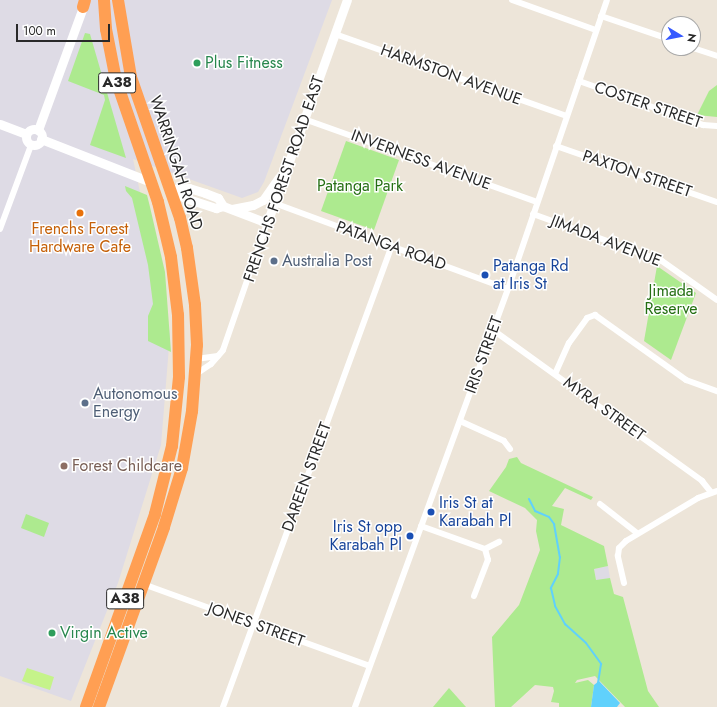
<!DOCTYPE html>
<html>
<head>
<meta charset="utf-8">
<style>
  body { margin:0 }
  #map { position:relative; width:717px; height:707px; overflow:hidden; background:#ede5d9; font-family:Jost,sans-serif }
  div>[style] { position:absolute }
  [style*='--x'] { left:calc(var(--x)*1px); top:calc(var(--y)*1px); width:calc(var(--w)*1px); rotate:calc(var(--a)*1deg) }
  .industrial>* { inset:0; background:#dedbe5 }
  .green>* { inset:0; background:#adea8f }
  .pitch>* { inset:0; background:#c5f38a }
  .water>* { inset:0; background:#60d1fc }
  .stream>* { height:2px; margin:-1px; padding:0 1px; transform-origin:1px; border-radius:1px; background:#60d1fc }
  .street>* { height:6px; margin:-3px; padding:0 3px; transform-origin:3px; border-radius:3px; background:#fff }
  .secondary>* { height:9px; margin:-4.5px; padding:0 4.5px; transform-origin:4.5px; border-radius:4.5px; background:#fff }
  .secondary>.ring { margin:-4.5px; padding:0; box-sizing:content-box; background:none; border:9px solid #fff; border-radius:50% }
  .highway>* { height:12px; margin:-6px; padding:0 6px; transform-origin:6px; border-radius:6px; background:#ff9f53 }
  .dots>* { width:11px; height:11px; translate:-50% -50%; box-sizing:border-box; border:2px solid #fff; border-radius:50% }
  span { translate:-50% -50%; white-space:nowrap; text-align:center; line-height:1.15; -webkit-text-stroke:3px #fff; paint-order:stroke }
  .shield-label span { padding:1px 3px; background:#fff; border:1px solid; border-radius:3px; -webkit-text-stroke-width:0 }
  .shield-label { font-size:15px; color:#292929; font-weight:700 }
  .leisure-label { font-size:16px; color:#27864d }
  .left { translate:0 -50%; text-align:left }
  .street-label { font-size:16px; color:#292929 }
  .park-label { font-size:16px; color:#246e12 }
  .food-label { font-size:16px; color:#c56008 }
  .service-label { font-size:16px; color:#4e5e75 }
  .transit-label { font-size:16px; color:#164399 }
  .right { translate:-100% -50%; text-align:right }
  .education-label { font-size:16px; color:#785e54 }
  .north { position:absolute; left:661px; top:16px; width:40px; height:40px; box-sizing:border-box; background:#fff; border:1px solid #a9a9a9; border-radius:50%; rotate:100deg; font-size:11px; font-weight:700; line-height:16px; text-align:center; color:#292929 }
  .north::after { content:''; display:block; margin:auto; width:14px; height:18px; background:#3559ff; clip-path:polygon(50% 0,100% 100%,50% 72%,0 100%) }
  .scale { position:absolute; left:16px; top:24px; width:94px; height:18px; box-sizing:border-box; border:2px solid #292929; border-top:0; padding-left:5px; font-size:12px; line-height:14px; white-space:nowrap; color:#292929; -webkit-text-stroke:3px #fff; paint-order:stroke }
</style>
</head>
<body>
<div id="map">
  <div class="industrial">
    <div style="clip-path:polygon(0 0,332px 0,264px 182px,258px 192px,242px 198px,133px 159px,170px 334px,161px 445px,118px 583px,71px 701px,0 676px)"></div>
    <div style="clip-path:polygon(608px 566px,610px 578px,596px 581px,594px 569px)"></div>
  </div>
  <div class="green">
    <div style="clip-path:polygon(85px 33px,90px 34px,126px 158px,90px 145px,105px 100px,104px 95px,68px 81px)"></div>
    <div style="clip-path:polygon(717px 85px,717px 117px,697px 115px,709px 91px)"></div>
    <div style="clip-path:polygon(346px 141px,399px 160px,374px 230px,321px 211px)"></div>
    <div style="clip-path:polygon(125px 186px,147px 195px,150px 207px,165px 272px,171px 352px,148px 341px,148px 316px,153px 304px,148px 265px,132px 198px,126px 191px)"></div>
    <div style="clip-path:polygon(657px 266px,696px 293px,671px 360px,644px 341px)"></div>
    <div style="clip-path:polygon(517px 457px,521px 463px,593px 497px,591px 500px,565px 488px,552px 506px,564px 509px,561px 525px,604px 546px,608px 566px,594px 569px,596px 580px,610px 578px,614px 594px,623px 597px,648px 691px,659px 707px,625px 707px,595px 676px,577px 680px,575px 683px,588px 680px,594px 685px,591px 707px,559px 707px,559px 703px,551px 702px,554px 691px,553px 687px,535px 685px,511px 707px,495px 707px,492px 637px,519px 605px,540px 550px,536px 531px,537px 520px,525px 508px,489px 491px,506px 467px,509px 459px)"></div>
    <div style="clip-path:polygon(26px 514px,49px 523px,44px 537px,21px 528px)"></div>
    <div style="clip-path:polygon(449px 688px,466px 707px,433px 707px)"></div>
  </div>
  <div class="pitch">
    <div style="clip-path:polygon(27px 668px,54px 677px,50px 690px,22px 681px)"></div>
  </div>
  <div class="water">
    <div style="clip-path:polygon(599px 681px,620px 703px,617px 707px,591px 707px,594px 685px)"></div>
  </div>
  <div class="stream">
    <div style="--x:529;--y:499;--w:13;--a:63"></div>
    <div style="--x:535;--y:511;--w:15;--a:23"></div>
    <div style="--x:549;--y:517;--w:9;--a:54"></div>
    <div style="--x:554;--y:524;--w:34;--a:80"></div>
    <div style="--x:560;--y:557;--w:17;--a:97"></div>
    <div style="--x:558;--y:574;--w:16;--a:117"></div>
    <div style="--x:551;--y:588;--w:18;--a:77"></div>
    <div style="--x:555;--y:606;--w:21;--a:61"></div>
    <div style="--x:565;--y:624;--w:28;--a:42"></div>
    <div style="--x:586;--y:643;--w:26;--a:54"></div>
    <div style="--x:601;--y:664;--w:20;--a:99"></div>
  </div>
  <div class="street">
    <div style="--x:512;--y:0;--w:89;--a:19.7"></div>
    <div style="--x:601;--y:16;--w:72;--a:18.7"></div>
    <div style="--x:335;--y:34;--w:245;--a:19.5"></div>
    <div style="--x:693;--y:48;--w:25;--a:18"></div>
    <div style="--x:579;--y:81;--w:132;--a:19.5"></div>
    <div style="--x:703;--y:125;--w:14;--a:4"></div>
    <div style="--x:304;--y:119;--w:247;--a:19.6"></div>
    <div style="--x:556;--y:146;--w:170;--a:19.2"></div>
    <div style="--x:274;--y:203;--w:249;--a:20.2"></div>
    <div style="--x:533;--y:214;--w:137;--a:20"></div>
    <div style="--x:662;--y:261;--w:67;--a:35.3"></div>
    <div style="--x:0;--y:229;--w:90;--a:-69.7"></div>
    <div style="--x:493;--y:330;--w:258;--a:35.8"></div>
    <div style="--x:702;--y:481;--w:14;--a:51"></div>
    <div style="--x:196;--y:359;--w:22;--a:-8"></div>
    <div style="--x:196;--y:374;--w:18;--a:-34"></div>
    <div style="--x:211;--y:364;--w:18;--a:-49"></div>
    <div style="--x:223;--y:350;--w:134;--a:-70.9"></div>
    <div style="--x:555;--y:374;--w:34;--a:-66"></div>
    <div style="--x:569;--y:343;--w:31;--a:-54"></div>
    <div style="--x:587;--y:318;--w:9;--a:-21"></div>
    <div style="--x:595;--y:315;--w:112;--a:35.5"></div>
    <div style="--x:686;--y:380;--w:33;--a:20"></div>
    <div style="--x:460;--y:421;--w:48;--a:24.4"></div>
    <div style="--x:504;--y:441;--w:10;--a:53"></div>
    <div style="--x:600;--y:504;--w:47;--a:38.1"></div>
    <div style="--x:421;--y:526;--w:68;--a:19.8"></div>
    <div style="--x:485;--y:549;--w:16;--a:-27"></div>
    <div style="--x:624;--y:583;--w:28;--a:-103"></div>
    <div style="--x:618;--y:556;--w:8;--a:-83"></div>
    <div style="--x:619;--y:548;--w:10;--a:-45"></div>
    <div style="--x:626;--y:541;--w:84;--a:-30.8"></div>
    <div style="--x:698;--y:498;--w:20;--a:-20"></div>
    <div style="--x:143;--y:584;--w:240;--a:19.9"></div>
    <div style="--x:474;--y:596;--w:39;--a:-69"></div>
    <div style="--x:488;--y:560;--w:11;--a:-105"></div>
    <div style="--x:223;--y:707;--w:491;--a:-69.9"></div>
    <div style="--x:355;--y:707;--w:445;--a:-69.9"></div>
    <div style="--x:508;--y:289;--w:305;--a:-71.1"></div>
  </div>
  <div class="secondary">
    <div style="--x:0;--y:124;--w:28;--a:21"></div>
    <div class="ring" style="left:26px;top:129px;width:7px;height:7px"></div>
    <div style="--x:38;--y:130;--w:131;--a:-69.9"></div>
    <div style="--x:41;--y:139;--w:118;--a:21.4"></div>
    <div style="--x:169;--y:189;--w:18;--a:29"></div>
    <div style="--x:185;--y:198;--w:33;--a:18"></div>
    <div style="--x:216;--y:208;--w:7;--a:-16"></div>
    <div style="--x:223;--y:206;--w:47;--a:21.1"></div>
    <div style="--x:267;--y:223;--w:237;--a:-70.3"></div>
    <div style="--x:169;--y:189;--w:20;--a:-3"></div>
    <div style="--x:189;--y:188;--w:17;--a:17"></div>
    <div style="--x:205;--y:193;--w:14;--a:21"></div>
    <div style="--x:218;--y:198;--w:9;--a:58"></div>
    <div style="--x:232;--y:209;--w:21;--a:-11"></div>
    <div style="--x:253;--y:205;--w:11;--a:-27"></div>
    <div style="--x:263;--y:200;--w:28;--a:-55"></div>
  </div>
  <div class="highway">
    <div style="--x:83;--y:7;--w:7;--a:-74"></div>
    <div style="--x:86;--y:707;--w:205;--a:-70.3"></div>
    <div style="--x:155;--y:514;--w:70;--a:-76"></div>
    <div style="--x:172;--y:446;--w:69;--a:-84.2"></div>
    <div style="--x:179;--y:377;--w:62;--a:-90.9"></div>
    <div style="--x:178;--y:315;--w:58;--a:-96.9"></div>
    <div style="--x:171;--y:257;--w:57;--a:-103.3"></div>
    <div style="--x:158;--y:202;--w:129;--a:-109"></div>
    <div style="--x:116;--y:80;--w:52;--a:-101.1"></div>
    <div style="--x:106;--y:29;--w:29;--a:-94"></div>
    <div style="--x:99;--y:707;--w:191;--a:-70.1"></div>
    <div style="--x:164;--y:527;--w:62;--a:-73"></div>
    <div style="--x:182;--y:468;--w:58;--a:-80"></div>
    <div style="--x:192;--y:411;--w:66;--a:-85.7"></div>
    <div style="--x:197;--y:345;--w:40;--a:-92.9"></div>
    <div style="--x:195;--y:305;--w:58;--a:-98"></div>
    <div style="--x:187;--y:248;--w:31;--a:-103"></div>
    <div style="--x:180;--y:218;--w:149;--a:-109.2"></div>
    <div style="--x:131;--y:77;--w:78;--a:-99.6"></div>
  </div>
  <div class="dots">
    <div style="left:197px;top:63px;background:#2e9e5b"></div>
    <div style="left:80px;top:213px;background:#e8710a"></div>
    <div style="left:274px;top:261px;background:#5c6f8a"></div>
    <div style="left:485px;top:275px;background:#1a4fb4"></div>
    <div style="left:85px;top:403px;background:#5c6f8a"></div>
    <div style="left:64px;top:466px;background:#8d6e63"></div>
    <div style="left:431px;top:512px;background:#1a4fb4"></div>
    <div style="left:410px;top:536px;background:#1a4fb4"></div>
    <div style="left:52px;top:633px;background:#2e9e5b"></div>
  </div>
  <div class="shield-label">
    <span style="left:117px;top:83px">A38</span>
    <span style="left:125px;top:599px">A38</span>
  </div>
  <div class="leisure-label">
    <span class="left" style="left:205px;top:63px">Plus Fitness</span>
    <span class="left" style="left:60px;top:633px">Virgin Active</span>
  </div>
  <div class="street-label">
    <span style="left:451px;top:75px;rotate:20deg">HARMSTON AVENUE</span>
    <span style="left:648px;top:105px;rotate:19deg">COSTER STREET</span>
    <span style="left:421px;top:160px;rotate:20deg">INVERNESS AVENUE</span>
    <span style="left:176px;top:163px;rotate:72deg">WARRINGAH ROAD</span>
    <span style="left:637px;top:174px;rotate:19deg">PAXTON STREET</span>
    <span style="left:284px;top:179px;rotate:-71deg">FRENCHS FOREST ROAD EAST</span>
    <span style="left:606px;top:241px;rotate:21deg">JIMADA AVENUE</span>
    <span style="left:391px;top:246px;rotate:20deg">PATANGA ROAD</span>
    <span style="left:484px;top:355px;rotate:-70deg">IRIS STREET</span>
    <span style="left:604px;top:409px;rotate:36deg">MYRA STREET</span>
    <span style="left:307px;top:477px;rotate:-70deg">DAREEN STREET</span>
    <span style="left:256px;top:625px;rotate:20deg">JONES STREET</span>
  </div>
  <div class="park-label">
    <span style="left:360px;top:186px">Patanga Park</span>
    <span style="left:671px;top:300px">Jimada<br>Reserve</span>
  </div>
  <div class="food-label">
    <span style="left:80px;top:238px">Frenchs Forest<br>Hardware Cafe</span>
  </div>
  <div class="service-label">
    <span class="left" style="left:282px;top:261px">Australia Post</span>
    <span class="left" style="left:93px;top:403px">Autonomous<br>Energy</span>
  </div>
  <div class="transit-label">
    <span class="left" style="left:493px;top:275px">Patanga Rd<br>at Iris St</span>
    <span class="left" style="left:439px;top:512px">Iris St at<br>Karabah Pl</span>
    <span class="right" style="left:402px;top:536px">Iris St opp<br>Karabah Pl</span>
  </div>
  <div class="education-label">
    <span class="left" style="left:72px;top:466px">Forest Childcare</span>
  </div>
  <div class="north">N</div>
  <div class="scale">100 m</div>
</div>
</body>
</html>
